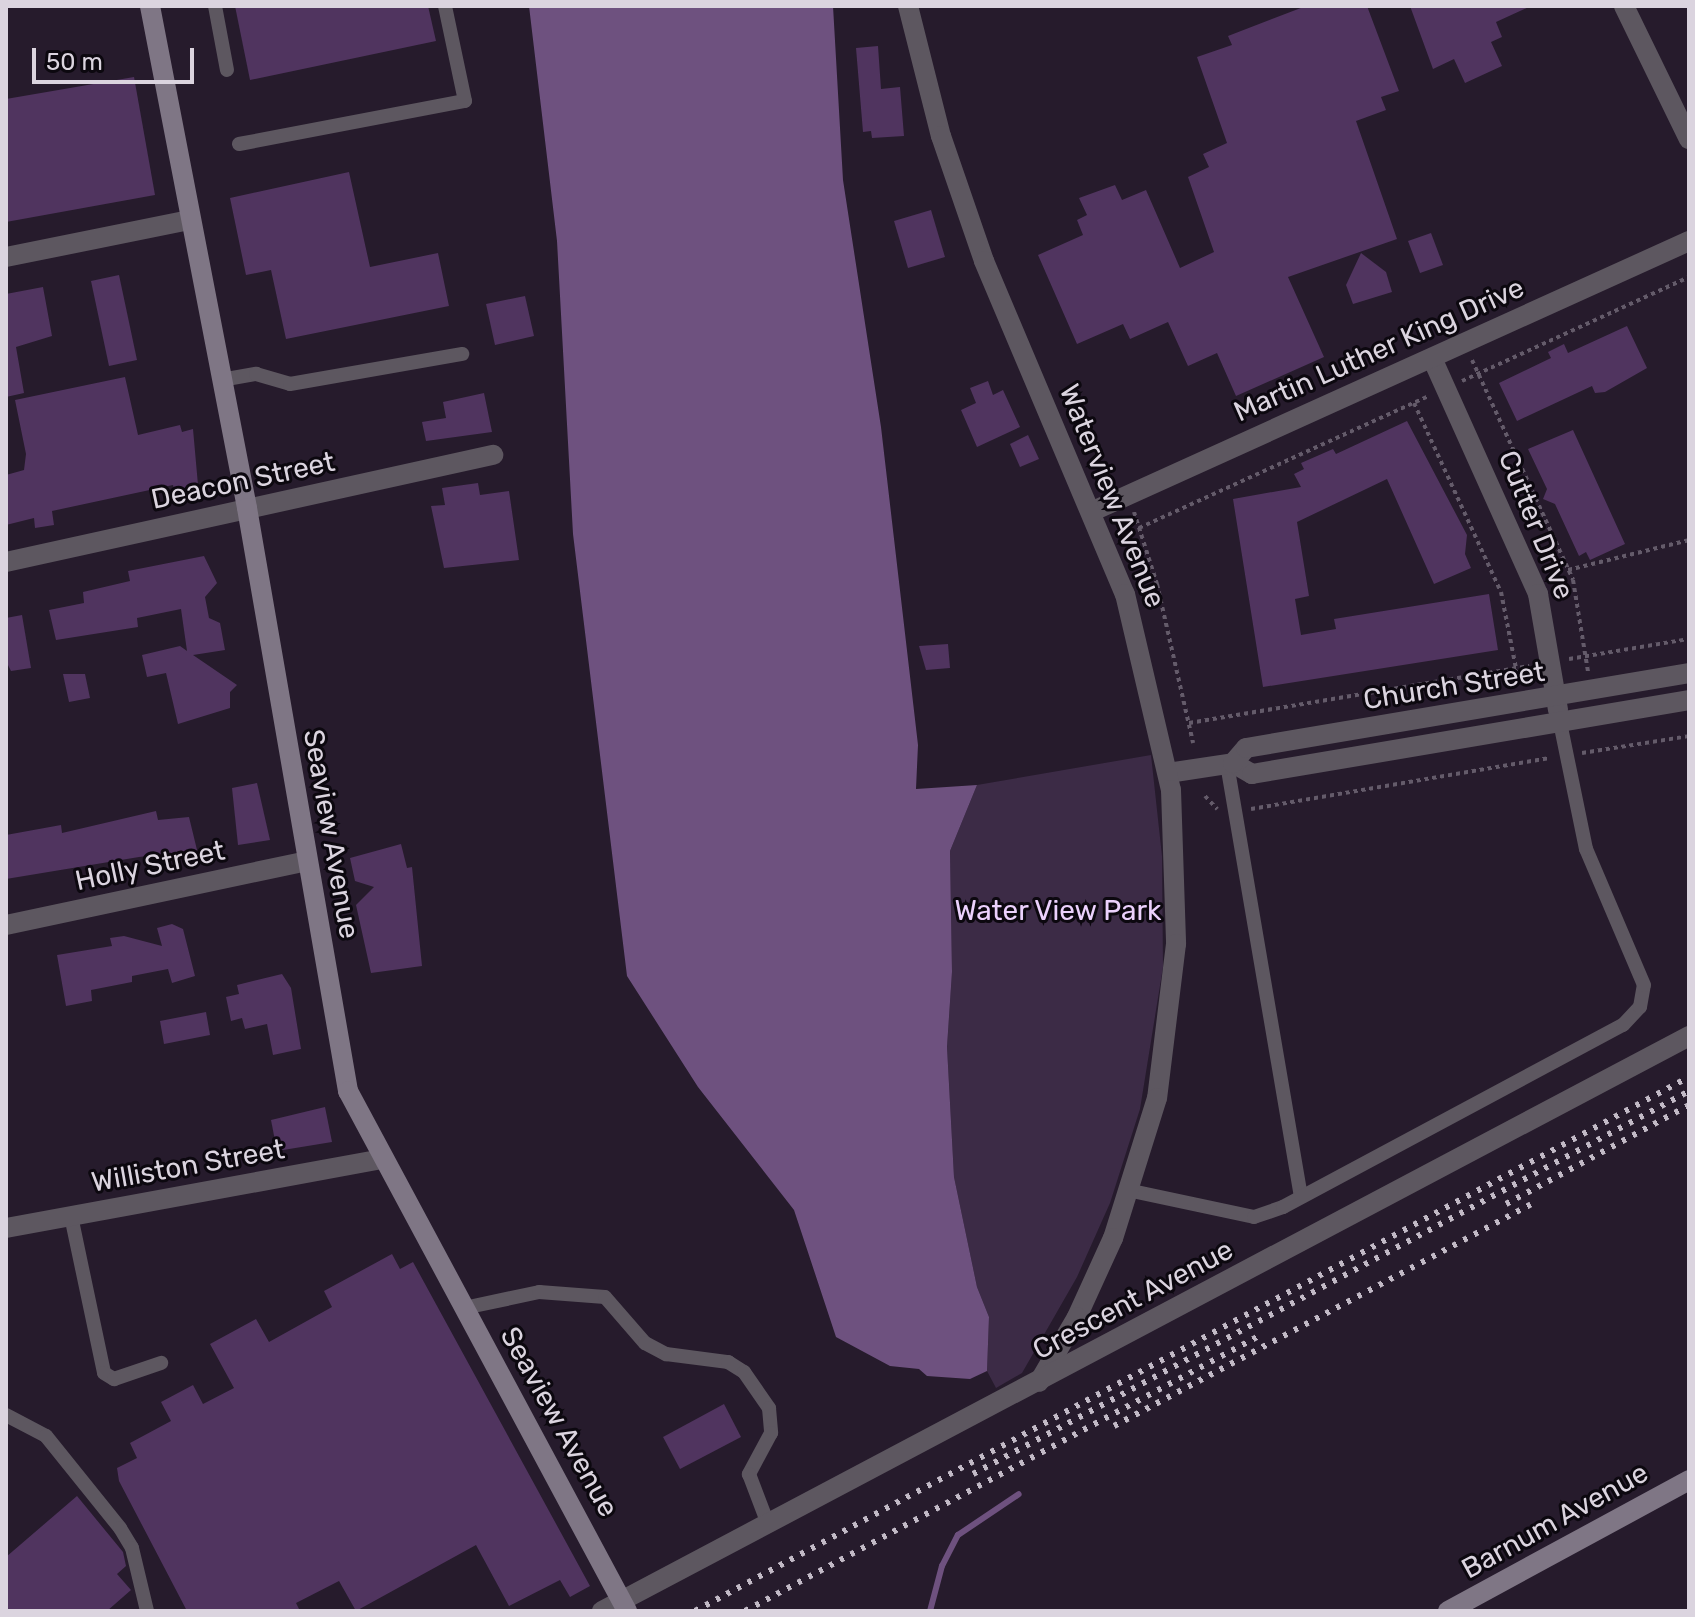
<!DOCTYPE html>
<html>
<head>
<meta charset="utf-8">
<style>
  body { margin:0 }
  #map { position:relative; width:1695px; height:1617px; overflow:hidden; background:#261b2c; font-family:Rubik,sans-serif }
  div>[style] { position:absolute }
  [style*='--x'] { left:calc(var(--x)*1px); top:calc(var(--y)*1px); width:calc(var(--w)*1px); rotate:calc(var(--a)*1deg) }
  .green>* { inset:0; background:#3c2b46 }
  .water>* { inset:0; background:#6e517f }
  .stream>* { height:6px; margin:-3px; padding:0 3px; transform-origin:3px; border-radius:3px; background:#6e517f }
  .building>* { inset:0; background:#50345f }
  .path>* { height:4px; margin-top:-2px; transform-origin:0; background:repeating-linear-gradient(90deg,#645b6a 0 4px,transparent 0 8px) }
  .service>* { height:14px; margin:-7px; padding:0 7px; transform-origin:7px; border-radius:7px; background:#5d5760 }
  .minor>* { height:20px; margin:-10px; padding:0 10px; transform-origin:10px; border-radius:10px; background:#5d5760 }
  .tertiary>* { height:20px; margin:-10px; padding:0 10px; transform-origin:10px; border-radius:10px; background:#5d5760 }
  .secondary>* { height:20px; margin:-10px; padding:0 10px; transform-origin:10px; border-radius:10px; background:#7f7685 }
  .rail>* { height:6px; margin-top:-3px; transform-origin:0; background:repeating-linear-gradient(90deg,#c2bac6 0 4px,transparent 0 12px) }
  span { translate:-50% -50%; white-space:nowrap; text-align:center; line-height:1.15; -webkit-text-stroke:6px #0c080f; paint-order:stroke }
  .street-label { font-size:28px; color:#dbd4df }
  .park-label { font-size:28px; color:#ecd1fd }
  .frame { position:absolute; inset:0; border:8px solid #dbd4df; pointer-events:none }
  .scale { position:absolute; left:32px; top:48px; width:162px; height:36px; box-sizing:border-box; border:4px solid #dbd4df; border-top:0; padding-left:10px; font-size:24px; line-height:28px; white-space:nowrap; color:#dbd4df; -webkit-text-stroke:6px #0c080f; paint-order:stroke }
</style>
</head>
<body>
<div id="map">
  <div class="green">
    <div style="clip-path:polygon(1151px 755px,1162px 856px,1163px 967px,1140px 1109px,1110px 1203px,1077px 1277px,1022px 1373px,996px 1388px,987px 1371px,989px 1317px,977px 1287px,954px 1177px,947px 1047px,952px 972px,950px 851px,977px 785px)"></div>
  </div>
  <div class="water">
    <div style="clip-path:polygon(529px 6px,833px 6px,843px 180px,881px 427px,918px 745px,916px 789px,977px 785px,950px 851px,952px 972px,947px 1047px,954px 1177px,977px 1287px,989px 1317px,987px 1371px,970px 1379px,927px 1376px,919px 1369px,890px 1366px,836px 1337px,794px 1210px,698px 1087px,627px 976px,573px 534px,557px 241px)"></div>
  </div>
  <div class="stream">
    <div style="--x:930;--y:1611;--w:47;--a:-75.1"></div>
    <div style="--x:942;--y:1566;--w:35;--a:-63"></div>
    <div style="--x:958;--y:1535;--w:73;--a:-33.9"></div>
  </div>
  <div class="building">
    <div style="clip-path:polygon(235px 6px,428px 6px,436px 41px,250px 80px)"></div>
    <div style="clip-path:polygon(1306px 6px,1367px 6px,1399px 91px,1381px 97px,1386px 110px,1356px 121px,1397px 239px,1288px 277px,1324px 357px,1236px 396px,1217px 353px,1188px 366px,1168px 322px,1130px 339px,1123px 324px,1077px 344px,1038px 255px,1083px 235px,1077px 220px,1087px 215px,1079px 198px,1115px 185px,1122px 200px,1146px 190px,1180px 268px,1214px 252px,1188px 177px,1209px 167px,1203px 154px,1227px 143px,1197px 57px,1232px 45px,1228px 36px)"></div>
    <div style="clip-path:polygon(1410px 6px,1531px 6px,1496px 22px,1502px 37px,1491px 42px,1502px 66px,1465px 83px,1454px 59px,1433px 69px)"></div>
    <div style="clip-path:polygon(878px 46px,881px 89px,900px 87px,904px 136px,872px 138px,871px 131px,863px 132px,856px 48px)"></div>
    <div style="clip-path:polygon(134px 77px,155px 195px,6px 222px,6px 99px)"></div>
    <div style="clip-path:polygon(349px 172px,370px 267px,438px 253px,449px 306px,286px 339px,271px 270px,246px 275px,230px 198px)"></div>
    <div style="clip-path:polygon(931px 210px,945px 257px,908px 268px,894px 221px)"></div>
    <div style="clip-path:polygon(1431px 233px,1443px 265px,1420px 273px,1408px 241px)"></div>
    <div style="clip-path:polygon(1361px 253px,1386px 272px,1392px 292px,1353px 304px,1346px 285px)"></div>
    <div style="clip-path:polygon(119px 275px,137px 360px,109px 366px,91px 281px)"></div>
    <div style="clip-path:polygon(43px 287px,52px 336px,16px 347px,24px 393px,6px 397px,6px 294px)"></div>
    <div style="clip-path:polygon(525px 296px,534px 336px,495px 345px,486px 304px)"></div>
    <div style="clip-path:polygon(1627px 326px,1647px 368px,1605px 392px,1595px 393px,1592px 386px,1517px 421px,1499px 383px,1551px 358px,1548px 352px,1564px 344px,1568px 353px)"></div>
    <div style="clip-path:polygon(125px 377px,138px 435px,180px 425px,182px 432px,193px 429px,198px 485px,174px 490px,173px 485px,52px 511px,54px 525px,35px 528px,34px 518px,6px 525px,6px 475px,24px 470px,26px 454px,15px 400px)"></div>
    <div style="clip-path:polygon(988px 381px,993px 395px,1003px 390px,1020px 427px,977px 447px,961px 410px,976px 403px,970px 388px)"></div>
    <div style="clip-path:polygon(484px 393px,492px 432px,426px 441px,422px 422px,446px 418px,443px 402px)"></div>
    <div style="clip-path:polygon(1407px 421px,1467px 535px,1465px 554px,1471px 568px,1434px 584px,1387px 479px,1297px 522px,1309px 596px,1295px 599px,1301px 635px,1336px 629px,1334px 619px,1489px 594px,1498px 650px,1263px 687px,1233px 499px,1301px 487px,1294px 474px,1304px 469px,1301px 463px,1333px 449px,1336px 454px)"></div>
    <div style="clip-path:polygon(1573px 430px,1625px 544px,1590px 560px,1586px 552px,1579px 556px,1555px 504px,1543px 499px,1547px 489px,1528px 449px)"></div>
    <div style="clip-path:polygon(1028px 435px,1039px 459px,1020px 467px,1010px 444px)"></div>
    <div style="clip-path:polygon(478px 483px,480px 495px,509px 491px,519px 560px,444px 568px,431px 506px,445px 505px,442px 488px)"></div>
    <div style="clip-path:polygon(204px 556px,217px 583px,205px 597px,209px 618px,220px 623px,225px 650px,193px 655px,237px 685px,230px 692px,230px 708px,178px 724px,166px 673px,147px 677px,142px 655px,180px 646px,187px 651px,181px 609px,137px 618px,138px 627px,56px 640px,49px 610px,84px 603px,83px 592px,130px 581px,128px 571px)"></div>
    <div style="clip-path:polygon(22px 615px,31px 668px,11px 671px,6px 661px,6px 618px)"></div>
    <div style="clip-path:polygon(948px 644px,950px 668px,926px 670px,919px 646px)"></div>
    <div style="clip-path:polygon(63px 674px,85px 674px,90px 698px,69px 702px)"></div>
    <div style="clip-path:polygon(257px 783px,270px 840px,238px 845px,232px 788px)"></div>
    <div style="clip-path:polygon(156px 811px,158px 820px,189px 817px,198px 854px,173px 860px,171px 853px,139px 857px,6px 879px,6px 835px,61px 825px,62px 833px)"></div>
    <div style="clip-path:polygon(401px 844px,407px 868px,412px 867px,422px 966px,371px 973px,356px 905px,374px 887px,355px 881px,350px 858px)"></div>
    <div style="clip-path:polygon(172px 924px,183px 929px,195px 976px,172px 983px,168px 969px,132px 976px,132px 982px,91px 990px,92px 1001px,66px 1006px,57px 955px,112px 946px,110px 938px,124px 936px,162px 946px,157px 928px)"></div>
    <div style="clip-path:polygon(282px 974px,291px 988px,301px 1049px,273px 1055px,267px 1024px,245px 1029px,242px 1018px,231px 1021px,226px 997px,239px 994px,237px 985px)"></div>
    <div style="clip-path:polygon(206px 1012px,210px 1035px,164px 1044px,160px 1021px)"></div>
    <div style="clip-path:polygon(325px 1107px,332px 1142px,277px 1151px,271px 1120px)"></div>
    <div style="clip-path:polygon(392px 1254px,400px 1269px,413px 1262px,590px 1586px,570px 1597px,560px 1580px,509px 1606px,476px 1545px,356px 1611px,339px 1581px,296px 1603px,300px 1611px,187px 1611px,119px 1481px,117px 1468px,137px 1458px,130px 1443px,171px 1421px,161px 1402px,193px 1385px,203px 1404px,234px 1388px,210px 1344px,256px 1319px,269px 1342px,332px 1307px,324px 1291px)"></div>
    <div style="clip-path:polygon(724px 1404px,741px 1437px,680px 1469px,663px 1437px)"></div>
    <div style="clip-path:polygon(77px 1496px,123px 1552px,126px 1566px,117px 1574px,131px 1590px,107px 1611px,6px 1611px,6px 1557px)"></div>
  </div>
  <div class="path">
    <div style="--x:1472;--y:360;--w:242;--a:65.3"></div>
    <div style="--x:1573;--y:580;--w:93;--a:80.7"></div>
    <div style="--x:1462;--y:381;--w:250;--a:-24.6"></div>
    <div style="--x:1414;--y:403;--w:208;--a:65.3"></div>
    <div style="--x:1501;--y:592;--w:94;--a:78.9"></div>
    <div style="--x:1134;--y:512;--w:76;--a:72.3"></div>
    <div style="--x:1157;--y:584;--w:163;--a:77.2"></div>
    <div style="--x:1139;--y:528;--w:319;--a:-24.5"></div>
    <div style="--x:1568;--y:570;--w:125;--a:-13.9"></div>
    <div style="--x:1569;--y:659;--w:122;--a:-9.5"></div>
    <div style="--x:1189;--y:723;--w:345;--a:-9.5"></div>
    <div style="--x:1582;--y:753;--w:108;--a:-9"></div>
    <div style="--x:1205;--y:796;--w:18;--a:47"></div>
    <div style="--x:1251;--y:809;--w:303;--a:-9.7"></div>
  </div>
  <div class="service">
    <div style="--x:215;--y:6;--w:65;--a:79.4"></div>
    <div style="--x:239;--y:144;--w:230;--a:-10.8"></div>
    <div style="--x:465;--y:101;--w:97;--a:-101.9"></div>
    <div style="--x:221;--y:380;--w:36;--a:-10"></div>
    <div style="--x:256;--y:374;--w:35;--a:16"></div>
    <div style="--x:290;--y:384;--w:175;--a:-9.9"></div>
    <div style="--x:1227;--y:764;--w:438;--a:80.3"></div>
    <div style="--x:1132;--y:1191;--w:125;--a:12"></div>
    <div style="--x:1254;--y:1217;--w:31;--a:-19"></div>
    <div style="--x:1283;--y:1207;--w:386;--a:-28.2"></div>
    <div style="--x:1623;--y:1025;--w:25;--a:-47"></div>
    <div style="--x:1640;--y:1007;--w:22;--a:-80"></div>
    <div style="--x:1644;--y:985;--w:148;--a:-113.1"></div>
    <div style="--x:1586;--y:849;--w:130;--a:-101.6"></div>
    <div style="--x:71;--y:1216;--w:160;--a:78.1"></div>
    <div style="--x:104;--y:1373;--w:12;--a:31"></div>
    <div style="--x:114;--y:1379;--w:50;--a:-18.8"></div>
    <div style="--x:464;--y:1308;--w:77;--a:-12"></div>
    <div style="--x:539;--y:1292;--w:66;--a:4.3"></div>
    <div style="--x:605;--y:1297;--w:61;--a:49"></div>
    <div style="--x:645;--y:1343;--w:24;--a:28"></div>
    <div style="--x:666;--y:1354;--w:63;--a:7.4"></div>
    <div style="--x:728;--y:1362;--w:19;--a:32"></div>
    <div style="--x:744;--y:1372;--w:44;--a:55.2"></div>
    <div style="--x:769;--y:1408;--w:25;--a:85"></div>
    <div style="--x:771;--y:1433;--w:47;--a:118.2"></div>
    <div style="--x:749;--y:1474;--w:53;--a:69.2"></div>
    <div style="--x:6;--y:1415;--w:45;--a:27.7"></div>
    <div style="--x:46;--y:1436;--w:118;--a:51.2"></div>
    <div style="--x:120;--y:1528;--w:23;--a:59"></div>
    <div style="--x:132;--y:1548;--w:65;--a:76.6"></div>
  </div>
  <div class="minor">
    <div style="--x:1624;--y:6;--w:148;--a:64"></div>
    <div style="--x:6;--y:257;--w:187;--a:-11.4"></div>
    <div style="--x:1432;--y:358;--w:259;--a:65.8"></div>
    <div style="--x:1538;--y:594;--w:118;--a:80.2"></div>
    <div style="--x:1093;--y:511;--w:654;--a:-24.37"></div>
    <div style="--x:6;--y:562;--w:499;--a:-12.4"></div>
    <div style="--x:1233;--y:763;--w:22;--a:30"></div>
    <div style="--x:1252;--y:774;--w:443;--a:-9.6"></div>
    <div style="--x:1168;--y:773;--w:66;--a:-8.7"></div>
    <div style="--x:1233;--y:763;--w:20;--a:-49"></div>
    <div style="--x:1246;--y:748;--w:449;--a:-9.6"></div>
    <div style="--x:6;--y:925;--w:307;--a:-12"></div>
    <div style="--x:6;--y:1228;--w:381;--a:-10.4"></div>
    <div style="--x:602;--y:1611;--w:24;--a:-28"></div>
  </div>
  <div class="tertiary">
    <div style="--x:908;--y:6;--w:134;--a:75.8"></div>
    <div style="--x:941;--y:136;--w:132;--a:71"></div>
    <div style="--x:984;--y:261;--w:362;--a:67.1"></div>
    <div style="--x:1125;--y:594;--w:201;--a:76.8"></div>
    <div style="--x:1171;--y:790;--w:154;--a:88.1"></div>
    <div style="--x:1176;--y:944;--w:155;--a:97"></div>
    <div style="--x:1157;--y:1098;--w:147;--a:107.4"></div>
    <div style="--x:1113;--y:1238;--w:87;--a:114.5"></div>
    <div style="--x:1077;--y:1317;--w:75;--a:120.3"></div>
    <div style="--x:623;--y:1600;--w:1206;--a:-27.88"></div>
  </div>
  <div class="secondary">
    <div style="--x:150;--y:6;--w:511;--a:79.06"></div>
    <div style="--x:247;--y:508;--w:592;--a:80.17"></div>
    <div style="--x:348;--y:1091;--w:590;--a:61.78"></div>
    <div style="--x:1448;--y:1611;--w:274;--a:-28.5"></div>
  </div>
  <div class="rail">
    <div style="--x:1506;--y:1204;--w:208;--a:-28.4"></div>
    <div style="--x:1114;--y:1426;--w:472;--a:-28"></div>
    <div style="--x:973;--y:1474;--w:812;--a:-28.14"></div>
    <div style="--x:695;--y:1611;--w:1128;--a:-28.25"></div>
    <div style="--x:745;--y:1611;--w:583;--a:-28.15"></div>
  </div>
  <div class="street-label">
    <span style="left:1379px;top:350px;rotate:-24deg">Martin Luther King Drive</span>
    <span style="left:243px;top:481px;rotate:-12deg">Deacon Street</span>
    <span style="left:1112px;top:496px;rotate:68deg">Waterview Avenue</span>
    <span style="left:1536px;top:525px;rotate:68deg">Cutter Drive</span>
    <span style="left:1454px;top:686px;rotate:-9deg">Church Street</span>
    <span style="left:331px;top:834px;rotate:80deg">Seaview Avenue</span>
    <span style="left:150px;top:866px;rotate:-12deg">Holly Street</span>
    <span style="left:188px;top:1166px;rotate:-10deg">Williston Street</span>
    <span style="left:1133px;top:1300px;rotate:-28deg">Crescent Avenue</span>
    <span style="left:559px;top:1422px;rotate:61deg">Seaview Avenue</span>
    <span style="left:1555px;top:1521px;rotate:-29deg">Barnum Avenue</span>
  </div>
  <div class="park-label">
    <span style="left:1058px;top:911px">Water View Park</span>
  </div>
  <div class="frame"></div>
  <div class="scale">50 m</div>
</div>
</body>
</html>
